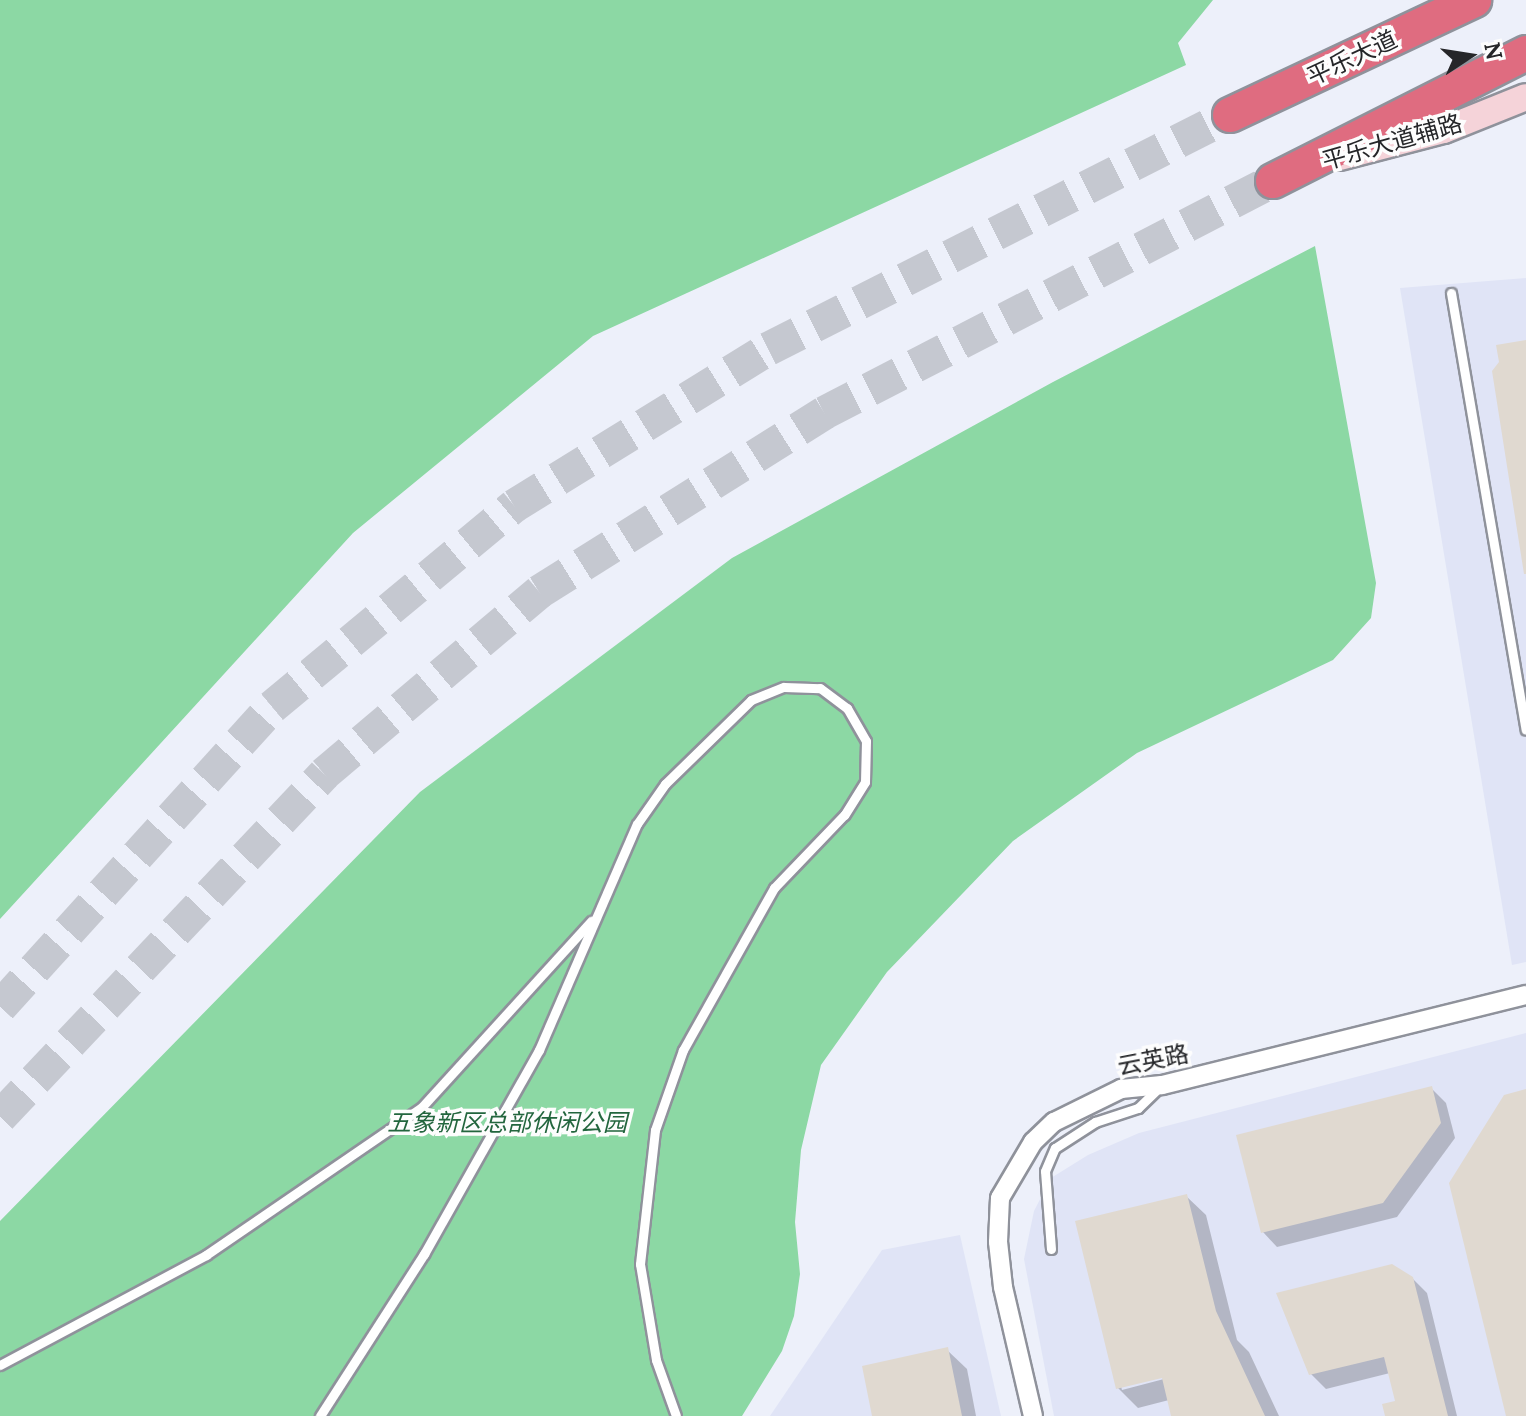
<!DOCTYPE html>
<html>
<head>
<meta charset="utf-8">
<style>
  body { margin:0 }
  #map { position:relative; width:1526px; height:1416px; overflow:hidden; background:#edf0fa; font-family:Lora,"Noto Sans SC",serif }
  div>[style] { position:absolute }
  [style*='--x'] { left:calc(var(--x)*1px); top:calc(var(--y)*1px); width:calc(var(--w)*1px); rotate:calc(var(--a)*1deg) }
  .built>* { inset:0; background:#e0e4f6 }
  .green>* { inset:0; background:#8cd8a4 }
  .shadow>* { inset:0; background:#0003 }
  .building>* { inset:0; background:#e0d9d0 }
  .highway-tunnel>* { height:34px; margin-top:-17px; transform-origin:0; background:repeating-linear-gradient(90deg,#c5c8d0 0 34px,transparent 0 51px) }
  .roads { filter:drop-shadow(2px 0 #8f929b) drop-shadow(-2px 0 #8f929b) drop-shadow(0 2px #8f929b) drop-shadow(0 -2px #8f929b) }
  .lane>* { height:9px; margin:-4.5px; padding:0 4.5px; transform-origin:4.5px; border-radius:4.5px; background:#fff }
  .street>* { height:18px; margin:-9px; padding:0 9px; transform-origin:9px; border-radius:9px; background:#fff }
  .secondary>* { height:26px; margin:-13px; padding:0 13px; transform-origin:13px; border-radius:13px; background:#f5d3d9 }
  .highway>* { height:34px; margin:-17px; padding:0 17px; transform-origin:17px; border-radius:17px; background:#df6c80 }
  span { translate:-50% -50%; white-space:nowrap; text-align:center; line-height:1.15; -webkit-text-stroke:7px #fdfdfd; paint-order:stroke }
  .street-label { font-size:24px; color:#252629 }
  .park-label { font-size:24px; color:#23663e; font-style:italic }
  .north { position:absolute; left:1430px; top:16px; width:80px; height:80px; -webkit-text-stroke:6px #fdfdfd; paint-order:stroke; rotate:78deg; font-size:22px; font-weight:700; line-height:32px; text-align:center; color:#252629 }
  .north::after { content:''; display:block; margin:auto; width:28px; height:36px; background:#252629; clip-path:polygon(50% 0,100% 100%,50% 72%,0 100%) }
</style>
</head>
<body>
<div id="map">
  <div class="built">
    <div style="clip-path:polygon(1526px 278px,1526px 962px,1512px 965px,1400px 288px)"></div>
    <div style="clip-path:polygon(1526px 1033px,1526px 1416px,1054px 1416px,1024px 1259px,1034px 1211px,1051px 1178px,1088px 1155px,1139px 1133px)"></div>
    <div style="clip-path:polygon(960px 1235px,1001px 1416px,770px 1416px,882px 1250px)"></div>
  </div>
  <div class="green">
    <div style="clip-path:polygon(0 0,1213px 0,1178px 43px,1186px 65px,593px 336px,353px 533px,0 919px)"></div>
    <div style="clip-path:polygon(1315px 246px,1376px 583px,1371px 618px,1333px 660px,1137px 753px,1013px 841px,887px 972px,821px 1065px,801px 1150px,795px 1222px,800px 1274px,794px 1316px,782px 1351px,742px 1416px,0 1416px,0 1221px,420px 792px,732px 558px,1053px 382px)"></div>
  </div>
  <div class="shadow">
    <div style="clip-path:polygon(1431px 1088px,1446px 1103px,1455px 1138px,1397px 1217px,1277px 1247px,1263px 1232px)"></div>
    <div style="clip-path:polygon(evenodd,1186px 1196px,1206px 1215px,1237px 1340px,1249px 1352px,1279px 1416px,1173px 1416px,1169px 1400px,1138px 1408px,1118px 1388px,1186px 1196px,1164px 1375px,1164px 1379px,1122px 1390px,1121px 1386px,1164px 1375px)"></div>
    <div style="clip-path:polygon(1412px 1278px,1427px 1293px,1457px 1416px,1387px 1416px,1397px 1403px,1390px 1373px,1326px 1389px,1311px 1374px)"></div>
    <div style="clip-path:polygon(947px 1350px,967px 1369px,976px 1416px,874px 1416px)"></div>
  </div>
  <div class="building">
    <div style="clip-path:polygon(1526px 340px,1526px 574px,1524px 574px,1492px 371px,1499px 362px,1496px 345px)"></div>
    <div style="clip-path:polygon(1432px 1086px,1441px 1123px,1383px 1203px,1261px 1233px,1236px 1135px)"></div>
    <div style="clip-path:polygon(1526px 1089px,1526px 1416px,1506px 1416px,1449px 1183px,1504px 1095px)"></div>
    <div style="clip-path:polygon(1187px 1194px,1216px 1311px,1265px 1416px,1171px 1416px,1162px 1378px,1116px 1389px,1075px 1221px)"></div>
    <div style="clip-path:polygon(1392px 1264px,1413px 1277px,1448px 1416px,1385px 1416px,1382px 1404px,1395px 1401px,1384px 1357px,1309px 1375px,1276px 1293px)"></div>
    <div style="clip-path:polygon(948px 1347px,962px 1416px,872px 1416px,862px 1366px)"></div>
  </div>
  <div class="highway-tunnel">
    <div style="--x:0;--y:1007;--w:405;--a:-47.8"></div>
    <div style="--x:272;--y:707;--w:315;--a:-39.7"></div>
    <div style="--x:514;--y:506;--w:299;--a:-31.7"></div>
    <div style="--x:768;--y:349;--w:518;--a:-26.86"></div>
    <div style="--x:0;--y:1117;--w:472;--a:-46.6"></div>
    <div style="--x:324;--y:774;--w:282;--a:-40.2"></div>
    <div style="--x:539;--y:592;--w:337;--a:-32.1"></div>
    <div style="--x:824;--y:413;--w:505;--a:-27.33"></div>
  </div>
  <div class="roads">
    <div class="lane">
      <div style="--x:1451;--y:293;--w:443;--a:80.3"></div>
      <div style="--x:1051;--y:1249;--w:78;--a:-94.4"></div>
      <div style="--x:1045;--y:1171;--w:25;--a:-67"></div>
      <div style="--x:1055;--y:1148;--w:48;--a:-33"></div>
      <div style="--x:1095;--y:1122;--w:45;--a:-18"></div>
      <div style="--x:1138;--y:1108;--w:29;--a:-44"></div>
      <div style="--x:0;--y:1365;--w:234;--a:-28.1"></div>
      <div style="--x:206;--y:1255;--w:260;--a:-34.4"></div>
      <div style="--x:421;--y:1108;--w:253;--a:-47.7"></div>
      <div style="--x:320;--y:1416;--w:193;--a:-57.3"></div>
      <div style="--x:424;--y:1254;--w:234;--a:-60.6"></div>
      <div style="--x:539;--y:1050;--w:246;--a:-66.6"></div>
      <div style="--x:637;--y:824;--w:49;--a:-55"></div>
      <div style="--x:665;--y:784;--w:120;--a:-44.3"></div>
      <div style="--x:751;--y:700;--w:35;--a:-22"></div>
      <div style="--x:784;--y:687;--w:36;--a:2"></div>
      <div style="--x:820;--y:688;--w:34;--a:37"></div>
      <div style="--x:847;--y:708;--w:38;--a:60"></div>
      <div style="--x:866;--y:741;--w:41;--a:91.4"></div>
      <div style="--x:865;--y:782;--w:39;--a:122"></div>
      <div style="--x:844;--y:815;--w:101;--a:133.8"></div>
      <div style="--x:774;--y:888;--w:186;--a:119.3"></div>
      <div style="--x:683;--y:1050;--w:85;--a:109.3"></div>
      <div style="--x:655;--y:1130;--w:135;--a:96.4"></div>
      <div style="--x:640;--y:1264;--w:97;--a:80.5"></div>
      <div style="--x:656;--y:1360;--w:59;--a:70.3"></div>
    </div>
    <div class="street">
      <div style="--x:1033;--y:1416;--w:132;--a:-103.1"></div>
      <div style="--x:1003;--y:1287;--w:45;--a:-96.3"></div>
      <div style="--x:998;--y:1242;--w:44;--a:-87.4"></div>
      <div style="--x:1000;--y:1198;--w:65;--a:-59.5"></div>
      <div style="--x:1033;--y:1142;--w:29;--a:-44"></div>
      <div style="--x:1054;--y:1122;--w:75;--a:-26.2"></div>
      <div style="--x:1121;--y:1089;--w:41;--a:-5.6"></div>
      <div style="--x:1162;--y:1085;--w:375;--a:-13.9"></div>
    </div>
    <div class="secondary">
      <div style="--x:1340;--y:157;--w:107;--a:-14.6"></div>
      <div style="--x:1444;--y:130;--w:88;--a:-21.9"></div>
    </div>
    <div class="highway">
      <div style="--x:1230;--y:115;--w:270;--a:-25.2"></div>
      <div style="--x:1273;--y:181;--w:284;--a:-26.8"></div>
    </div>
  </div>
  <div class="street-label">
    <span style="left:1352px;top:58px;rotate:-25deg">平乐大道</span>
    <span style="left:1392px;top:142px;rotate:-16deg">平乐大道辅路</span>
    <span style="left:1153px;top:1060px;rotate:-11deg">云英路</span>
  </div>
  <div class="park-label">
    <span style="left:507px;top:1123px">五象新区总部休闲公园</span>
  </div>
  <div class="north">N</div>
</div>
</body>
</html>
